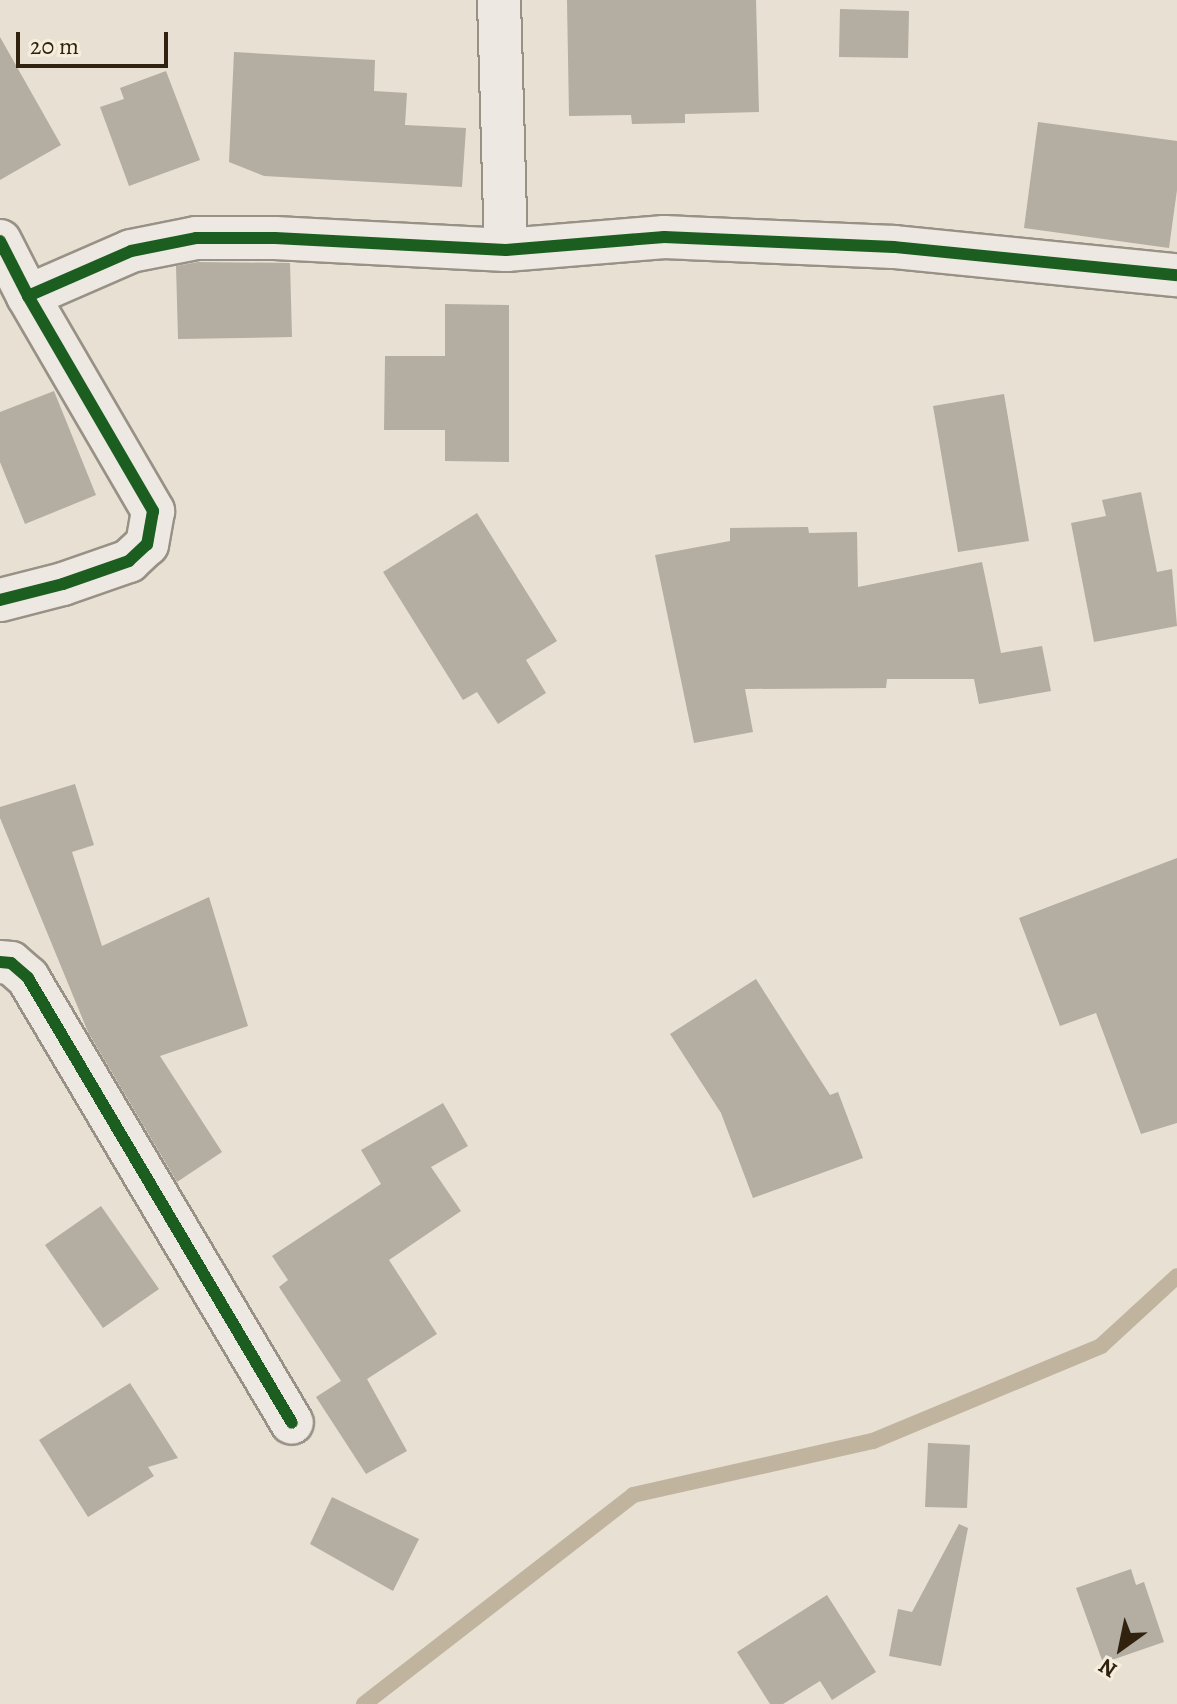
<!DOCTYPE html>
<html>
<head>
<meta charset="utf-8">
<style>
  body { margin:0 }
  #map { position:relative; width:1177px; height:1704px; overflow:hidden; background:#e8e0d2; font-family:Alegreya,serif }
  div>[style] { position:absolute }
  [style*='--x'] { left:calc(var(--x)*1px); top:calc(var(--y)*1px); width:calc(var(--w)*1px); rotate:calc(var(--a)*1deg) }
  .stream>* { height:16px; margin:-8px; padding:0 8px; transform-origin:8px; border-radius:8px; background:#c0b49f }
  .building>* { inset:0; background:#b3ada2 }
  .roads { filter:drop-shadow(2px 0 #979186) drop-shadow(-2px 0 #979186) drop-shadow(0 2px #979186) drop-shadow(0 -2px #979186) }
  .minor>* { height:42px; margin:-21px; padding:0 21px; transform-origin:21px; border-radius:21px; background:#ede8e1 }
  .cycleway>* { height:12px; margin:-6px; padding:0 6px; transform-origin:6px; border-radius:6px; background:#1b5e20 }
  span { translate:-50% -50%; white-space:nowrap; text-align:center; line-height:1.15; -webkit-text-stroke:7px #f6eddc; paint-order:stroke }
  .north { position:absolute; left:1081px; top:1608px; width:80px; height:80px; -webkit-text-stroke:6px #f6eddc; paint-order:stroke; rotate:213deg; font-size:22px; font-weight:700; line-height:32px; text-align:center; color:#30220e }
  .north::after { content:''; display:block; margin:auto; width:28px; height:36px; background:#30220e; clip-path:polygon(50% 0,100% 100%,50% 72%,0 100%) }
  .scale { position:absolute; left:16px; top:32px; width:152px; height:36px; box-sizing:border-box; border:4px solid #30220e; border-top:0; padding-left:10px; font-size:24px; line-height:28px; white-space:nowrap; color:#30220e; -webkit-text-stroke:6px #f6eddc; paint-order:stroke }
</style>
</head>
<body>
<div id="map">
  <div class="stream">
    <div style="--x:364;--y:1704;--w:341;--a:-37.8"></div>
    <div style="--x:633;--y:1495;--w:246;--a:-12.7"></div>
    <div style="--x:873;--y:1441;--w:247;--a:-22.6"></div>
    <div style="--x:1101;--y:1346;--w:103;--a:-42.6"></div>
  </div>
  <div class="building">
    <div style="clip-path:polygon(567px 0,756px 0,759px 112px,685px 114px,685px 123px,632px 124px,631px 115px,569px 116px)"></div>
    <div style="clip-path:polygon(840px 9px,909px 11px,908px 58px,839px 57px)"></div>
    <div style="clip-path:polygon(0 37px,61px 145px,0 180px)"></div>
    <div style="clip-path:polygon(234px 52px,375px 60px,374px 91px,407px 93px,405px 125px,466px 128px,462px 187px,264px 176px,229px 162px)"></div>
    <div style="clip-path:polygon(166px 71px,200px 160px,129px 186px,100px 107px,124px 99px,120px 88px)"></div>
    <div style="clip-path:polygon(1038px 122px,1177px 141px,1177px 190px,1169px 248px,1024px 228px)"></div>
    <div style="clip-path:polygon(198px 262px,290px 263px,292px 337px,178px 339px,176px 266px)"></div>
    <div style="clip-path:polygon(445px 304px,509px 305px,509px 462px,445px 461px,445px 430px,384px 430px,385px 356px,445px 356px)"></div>
    <div style="clip-path:polygon(54px 391px,96px 495px,25px 524px,0 462px,0 412px)"></div>
    <div style="clip-path:polygon(1004px 394px,1029px 541px,958px 552px,933px 406px)"></div>
    <div style="clip-path:polygon(1141px 492px,1157px 572px,1172px 569px,1177px 626px,1094px 642px,1071px 523px,1106px 516px,1102px 500px)"></div>
    <div style="clip-path:polygon(477px 513px,557px 641px,526px 660px,546px 693px,498px 724px,477px 692px,463px 700px,383px 572px)"></div>
    <div style="clip-path:polygon(808px 527px,809px 533px,857px 532px,858px 587px,982px 562px,1001px 653px,1042px 646px,1051px 691px,979px 704px,974px 679px,887px 679px,886px 688px,745px 689px,753px 732px,694px 743px,655px 555px,730px 541px,730px 528px)"></div>
    <div style="clip-path:polygon(75px 784px,94px 845px,72px 852px,102px 946px,209px 897px,248px 1026px,160px 1056px,222px 1152px,177px 1182px,88px 1032px,0 818px,0 807px)"></div>
    <div style="clip-path:polygon(1177px 858px,1177px 1123px,1141px 1134px,1096px 1013px,1060px 1026px,1019px 918px)"></div>
    <div style="clip-path:polygon(756px 979px,830px 1095px,838px 1092px,863px 1158px,753px 1198px,721px 1113px,670px 1034px)"></div>
    <div style="clip-path:polygon(443px 1103px,468px 1146px,431px 1167px,461px 1211px,389px 1260px,437px 1334px,367px 1379px,407px 1451px,366px 1474px,316px 1397px,341px 1381px,279px 1287px,288px 1280px,272px 1256px,381px 1184px,361px 1150px)"></div>
    <div style="clip-path:polygon(101px 1206px,159px 1289px,103px 1328px,45px 1245px)"></div>
    <div style="clip-path:polygon(130px 1383px,178px 1458px,148px 1467px,154px 1476px,88px 1517px,39px 1440px)"></div>
    <div style="clip-path:polygon(928px 1443px,970px 1445px,967px 1508px,925px 1507px)"></div>
    <div style="clip-path:polygon(332px 1497px,419px 1539px,393px 1591px,310px 1544px)"></div>
    <div style="clip-path:polygon(959px 1524px,968px 1528px,941px 1666px,889px 1656px,898px 1609px,912px 1612px)"></div>
    <div style="clip-path:polygon(1131px 1569px,1136px 1585px,1144px 1582px,1164px 1642px,1103px 1663px,1076px 1588px)"></div>
    <div style="clip-path:polygon(827px 1595px,876px 1672px,832px 1700px,820px 1681px,783px 1704px,770px 1704px,737px 1652px)"></div>
  </div>
  <div class="roads">
    <div class="minor">
      <div style="--x:499;--y:0;--w:250;--a:88.4"></div>
      <div style="--x:0;--y:241;--w:62;--a:63"></div>
      <div style="--x:28;--y:296;--w:249;--a:59.8"></div>
      <div style="--x:153;--y:511;--w:34;--a:100"></div>
      <div style="--x:147;--y:544;--w:25;--a:137"></div>
      <div style="--x:129;--y:561;--w:70;--a:160.8"></div>
      <div style="--x:63;--y:584;--w:65;--a:165.7"></div>
      <div style="--x:28;--y:296;--w:112;--a:-23.6"></div>
      <div style="--x:131;--y:251;--w:66;--a:-11.3"></div>
      <div style="--x:196;--y:238;--w:79;--a:0"></div>
      <div style="--x:275;--y:238;--w:231;--a:3"></div>
      <div style="--x:506;--y:250;--w:159;--a:-4.7"></div>
      <div style="--x:664;--y:237;--w:230;--a:2.5"></div>
      <div style="--x:894;--y:247;--w:284;--a:5.7"></div>
      <div style="--x:0;--y:962;--w:11;--a:5"></div>
      <div style="--x:11;--y:963;--w:23;--a:41"></div>
      <div style="--x:28;--y:978;--w:517;--a:59.32"></div>
    </div>
  </div>
  <div class="cycleway">
    <div style="--x:0;--y:241;--w:62;--a:63"></div>
    <div style="--x:28;--y:296;--w:249;--a:59.8"></div>
    <div style="--x:153;--y:511;--w:34;--a:100"></div>
    <div style="--x:147;--y:544;--w:25;--a:137"></div>
    <div style="--x:129;--y:561;--w:70;--a:160.8"></div>
    <div style="--x:63;--y:584;--w:65;--a:165.7"></div>
    <div style="--x:28;--y:296;--w:112;--a:-23.6"></div>
    <div style="--x:131;--y:251;--w:66;--a:-11.3"></div>
    <div style="--x:196;--y:238;--w:79;--a:0"></div>
    <div style="--x:275;--y:238;--w:231;--a:3"></div>
    <div style="--x:506;--y:250;--w:159;--a:-4.7"></div>
    <div style="--x:664;--y:237;--w:230;--a:2.5"></div>
    <div style="--x:894;--y:247;--w:284;--a:5.7"></div>
    <div style="--x:0;--y:962;--w:11;--a:5"></div>
    <div style="--x:11;--y:963;--w:23;--a:41"></div>
    <div style="--x:28;--y:978;--w:517;--a:59.32"></div>
  </div>
  <div class="north">N</div>
  <div class="scale">20 m</div>
</div>
</body>
</html>
